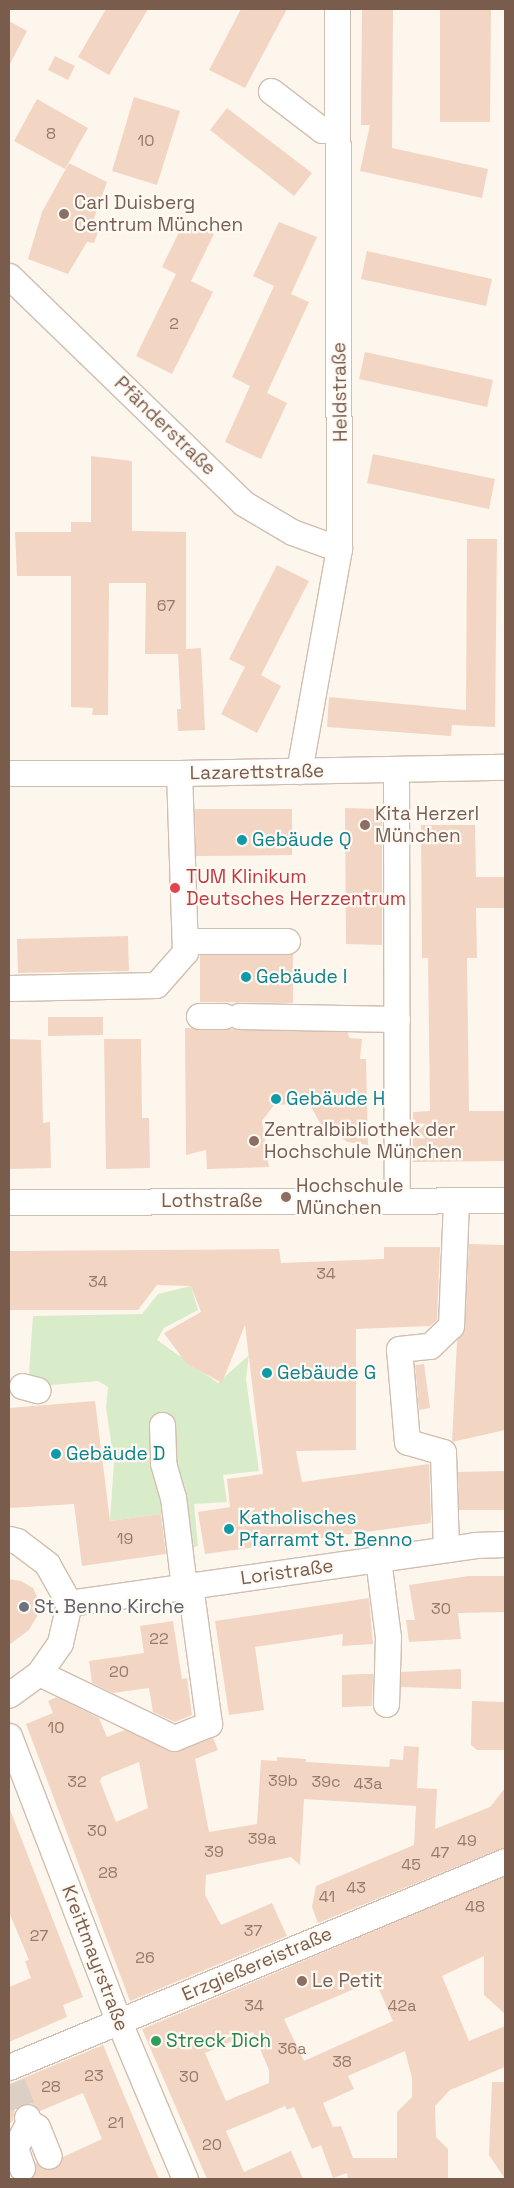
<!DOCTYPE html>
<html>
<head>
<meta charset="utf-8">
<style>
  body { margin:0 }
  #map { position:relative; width:514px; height:2188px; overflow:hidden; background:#fdf6ec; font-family:"Space Grotesk",sans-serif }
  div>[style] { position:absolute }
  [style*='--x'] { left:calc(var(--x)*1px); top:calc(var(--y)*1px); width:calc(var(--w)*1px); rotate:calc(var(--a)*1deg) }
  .green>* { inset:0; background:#d8ecc9 }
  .building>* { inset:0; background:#f3d5c3 }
  .minor-tunnel>* { height:25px; margin-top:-12.5px; transform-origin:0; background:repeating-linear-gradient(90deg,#dcd0c4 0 25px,transparent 0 37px) }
  .roads { filter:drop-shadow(1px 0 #d1beb0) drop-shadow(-1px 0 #d1beb0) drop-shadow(0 1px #d1beb0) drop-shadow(0 -1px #d1beb0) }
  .minor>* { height:25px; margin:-12.5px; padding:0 12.5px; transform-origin:12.5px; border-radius:12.5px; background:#fff }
  .dots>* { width:14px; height:14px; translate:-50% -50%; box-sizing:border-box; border:2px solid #fffaf3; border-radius:50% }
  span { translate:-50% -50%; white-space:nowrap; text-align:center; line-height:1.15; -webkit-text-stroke:4.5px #fffaf3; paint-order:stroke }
  .number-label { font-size:16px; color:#987a6a }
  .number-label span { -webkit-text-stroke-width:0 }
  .education-label { font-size:19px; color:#785e54 }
  .left { translate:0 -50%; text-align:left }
  .street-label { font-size:19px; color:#7a5c4d }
  .culture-label { font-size:19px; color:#0d838f }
  .health-label { font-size:19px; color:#be3a42 }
  .worship-label { font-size:19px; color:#5b616d }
  .leisure-label { font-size:19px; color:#27864d }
  .frame { position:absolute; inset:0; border:10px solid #7a5c4d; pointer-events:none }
</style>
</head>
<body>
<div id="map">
  <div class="green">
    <div style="clip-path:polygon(191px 1286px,198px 1310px,164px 1328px,157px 1340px,218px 1383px,249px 1355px,246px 1379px,259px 1471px,223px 1475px,227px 1502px,194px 1504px,198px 1546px,173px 1553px,168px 1513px,110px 1521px,114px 1462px,106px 1407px,108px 1387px,98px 1381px,28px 1387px,33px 1316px,142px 1314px,158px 1294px)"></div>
  </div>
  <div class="building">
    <div style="clip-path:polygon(106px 9px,148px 9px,109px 75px,78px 57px)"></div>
    <div style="clip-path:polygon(241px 9px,287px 9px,245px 88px,209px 70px)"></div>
    <div style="clip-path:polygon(362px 9px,393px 9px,392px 148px,488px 169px,482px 198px,360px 171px,370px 125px,361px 125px)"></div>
    <div style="clip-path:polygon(440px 9px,491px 9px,490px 122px,440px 122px)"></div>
    <div style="clip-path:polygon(9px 21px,27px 31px,9px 66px)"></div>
    <div style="clip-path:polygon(55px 56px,75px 66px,68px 80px,48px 70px)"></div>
    <div style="clip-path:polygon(134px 97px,180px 111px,157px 185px,112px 171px)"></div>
    <div style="clip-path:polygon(37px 99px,88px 128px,65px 169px,14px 141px)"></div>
    <div style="clip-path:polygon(227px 108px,312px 173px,294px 196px,210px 130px)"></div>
    <div style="clip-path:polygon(69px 163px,107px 182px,93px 221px,101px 225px,94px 243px,87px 242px,68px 274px,28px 259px,42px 212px)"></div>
    <div style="clip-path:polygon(185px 220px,214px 234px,191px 281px,213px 292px,172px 374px,136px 356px,176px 274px,162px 267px)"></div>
    <div style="clip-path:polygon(279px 222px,317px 237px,291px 294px,309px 302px,267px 393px,287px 403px,261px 459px,225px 442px,250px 386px,232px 377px,274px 286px,253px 276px)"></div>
    <div style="clip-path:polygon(367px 251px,492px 279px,486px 306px,361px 279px)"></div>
    <div style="clip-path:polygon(365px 352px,493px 380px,487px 407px,359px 379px)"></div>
    <div style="clip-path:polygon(373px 454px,495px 479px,489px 509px,367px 483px)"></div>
    <div style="clip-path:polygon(91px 456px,132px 461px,132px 531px,186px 532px,186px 649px,201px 648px,205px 730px,178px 731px,177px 709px,181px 709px,178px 654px,145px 654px,146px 583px,109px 583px,108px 715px,92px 715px,93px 708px,71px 707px,71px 576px,17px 576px,15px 532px,71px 532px,71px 522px,91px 522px)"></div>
    <div style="clip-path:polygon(467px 539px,497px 539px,495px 727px,452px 725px,451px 736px,327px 727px,329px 697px,466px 710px)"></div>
    <div style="clip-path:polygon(277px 565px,309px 581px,261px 675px,281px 686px,257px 733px,221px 714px,245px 667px,229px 659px)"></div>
    <div style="clip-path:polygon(345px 808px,382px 809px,382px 945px,346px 944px)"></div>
    <div style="clip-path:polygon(195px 809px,292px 809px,292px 855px,196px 856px)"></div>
    <div style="clip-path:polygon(421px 825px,475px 825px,476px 877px,505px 877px,505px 908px,476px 908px,477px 958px,467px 958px,469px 1111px,505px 1111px,505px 1161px,413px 1162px,413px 1112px,430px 1111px,428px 958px,422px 958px)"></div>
    <div style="clip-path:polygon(128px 936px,129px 971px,18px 973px,17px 939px)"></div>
    <div style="clip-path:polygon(293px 954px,293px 1003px,200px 1002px,200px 955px)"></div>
    <div style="clip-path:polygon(48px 1017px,103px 1017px,103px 1035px,48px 1036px)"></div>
    <div style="clip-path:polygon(185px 1028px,348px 1032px,349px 1038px,362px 1039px,360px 1059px,366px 1059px,368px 1145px,348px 1142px,332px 1132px,320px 1123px,309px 1103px,274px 1105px,262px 1121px,269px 1167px,207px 1169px,206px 1150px,186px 1155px)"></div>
    <div style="clip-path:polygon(9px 1039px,41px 1040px,43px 1123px,50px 1122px,51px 1168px,9px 1169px)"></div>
    <div style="clip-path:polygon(104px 1039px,141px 1039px,142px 1118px,149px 1118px,150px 1168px,106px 1169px)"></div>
    <div style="clip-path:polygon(469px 1244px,505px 1245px,505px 1430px,452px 1442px,457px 1341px,465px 1327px)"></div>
    <div style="clip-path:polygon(384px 1247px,440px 1247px,437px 1320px,430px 1326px,356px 1329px,356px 1450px,296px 1451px,302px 1482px,429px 1464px,431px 1523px,205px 1554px,198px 1512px,230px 1507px,227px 1479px,263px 1474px,245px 1325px,222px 1383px,186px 1363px,164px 1333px,201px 1312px,191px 1286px,157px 1285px,138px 1310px,9px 1310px,9px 1251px,279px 1249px,281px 1263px,384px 1259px)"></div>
    <div style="clip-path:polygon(424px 1364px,430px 1408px,419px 1410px,415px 1365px)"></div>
    <div style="clip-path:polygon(95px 1401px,110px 1521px,161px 1514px,166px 1554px,82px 1566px,74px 1504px,9px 1508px,9px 1408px)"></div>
    <div style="clip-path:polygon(505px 1471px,505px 1510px,459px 1510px,458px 1472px)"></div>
    <div style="clip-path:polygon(469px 1576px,505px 1576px,505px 1612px,458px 1613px,461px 1639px,409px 1642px,406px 1620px,415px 1620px,409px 1585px)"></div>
    <div style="clip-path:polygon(9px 1579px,21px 1581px,33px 1588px,39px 1601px,39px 1613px,29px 1630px,9px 1645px)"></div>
    <div style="clip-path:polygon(369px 1598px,373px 1644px,342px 1646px,343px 1634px,255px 1647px,264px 1710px,229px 1715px,215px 1621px)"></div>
    <div style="clip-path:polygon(173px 1621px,182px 1679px,187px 1678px,192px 1715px,175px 1722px,153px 1712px,149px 1688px,113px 1693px,92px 1683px,89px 1661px,144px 1653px,140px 1626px)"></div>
    <div style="clip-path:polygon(461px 1669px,461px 1689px,401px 1687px,401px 1672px)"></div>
    <div style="clip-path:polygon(362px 1674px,373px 1674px,372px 1706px,342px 1707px,342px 1675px)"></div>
    <div style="clip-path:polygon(evenodd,57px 1697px,99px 1718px,107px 1737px,125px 1730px,174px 1752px,213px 1738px,218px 1750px,195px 1759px,209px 1832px,257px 1824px,261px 1760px,277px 1761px,277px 1757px,306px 1759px,306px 1762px,389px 1767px,390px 1759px,403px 1760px,404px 1746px,419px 1747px,417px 1788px,437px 1789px,435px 1829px,490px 1807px,505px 1788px,505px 1847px,318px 1923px,312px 1907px,316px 1886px,414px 1845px,416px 1806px,304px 1799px,300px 1865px,291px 1857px,206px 1875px,205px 1895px,221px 1925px,272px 1903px,287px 1936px,130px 2001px,26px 1724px,53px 1713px,48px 1701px,57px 1697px,139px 1762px,148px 1808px,116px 1822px,100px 1781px,102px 1777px,139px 1762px)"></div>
    <div style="clip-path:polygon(472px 1701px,505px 1702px,505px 1750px,477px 1750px,471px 1745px)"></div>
    <div style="clip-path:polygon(9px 1807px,83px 1997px,63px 2005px,67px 2017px,9px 2042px,9px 1987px,31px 1978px,25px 1961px,29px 1960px,9px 1912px)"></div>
    <div style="clip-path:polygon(evenodd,505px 1876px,505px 2014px,484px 1995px,484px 1956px,442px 1976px,469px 2041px,505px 2026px,505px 2067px,450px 2090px,435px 2106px,436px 2137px,448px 2149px,448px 2179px,348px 2179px,347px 2173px,333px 2178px,321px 2145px,312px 2149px,294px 2107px,287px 2110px,285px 2106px,226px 2131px,244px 2172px,291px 2151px,303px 2179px,207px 2179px,142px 2029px,505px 1876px,375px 1980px,393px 2021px,304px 2061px,284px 2019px,375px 1980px,505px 1876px,253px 2032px,269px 2070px,269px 2083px,226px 2101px,205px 2053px,253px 2032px,505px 1876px,405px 2051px,412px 2078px,412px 2097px,397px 2112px,397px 2158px,353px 2158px,341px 2126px,333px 2127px,323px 2103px,354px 2089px,348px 2076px,405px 2051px)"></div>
    <div style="clip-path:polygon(103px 2045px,159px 2179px,30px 2179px,36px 2171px,35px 2162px,47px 2170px,54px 2169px,63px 2157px,102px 2139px,83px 2093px,40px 2111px,30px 2103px,21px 2104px,15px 2109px,13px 2121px,9px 2124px,9px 2084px)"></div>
    <div style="clip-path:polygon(492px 2082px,505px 2082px,505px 2179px,489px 2155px)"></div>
  </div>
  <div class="minor-tunnel">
    <div style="--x:13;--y:2083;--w:37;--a:68"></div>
  </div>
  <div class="roads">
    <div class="minor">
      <div style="--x:271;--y:91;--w:64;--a:37.4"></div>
      <div style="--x:322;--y:130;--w:15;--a:0"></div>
      <div style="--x:9;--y:276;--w:326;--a:44.1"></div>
      <div style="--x:243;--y:503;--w:57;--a:30.6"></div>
      <div style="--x:292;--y:532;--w:50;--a:19.9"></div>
      <div style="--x:396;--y:770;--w:430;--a:89.9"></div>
      <div style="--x:299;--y:771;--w:226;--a:-79.8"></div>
      <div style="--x:339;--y:549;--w:540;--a:-90.21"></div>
      <div style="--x:9;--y:773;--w:170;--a:0"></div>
      <div style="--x:179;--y:773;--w:326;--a:-1.1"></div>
      <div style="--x:185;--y:941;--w:102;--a:0"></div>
      <div style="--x:9;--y:988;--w:147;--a:-1.2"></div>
      <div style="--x:156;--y:985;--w:44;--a:-48.7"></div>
      <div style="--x:185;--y:952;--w:179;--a:-91.9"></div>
      <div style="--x:199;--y:1016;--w:25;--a:0"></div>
      <div style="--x:239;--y:1016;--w:158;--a:1.1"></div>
      <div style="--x:9;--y:1202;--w:496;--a:-0.2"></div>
      <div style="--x:22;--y:1386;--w:16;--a:15"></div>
      <div style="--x:162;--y:1425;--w:38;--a:88"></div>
      <div style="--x:163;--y:1463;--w:35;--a:74"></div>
      <div style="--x:173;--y:1497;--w:91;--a:83"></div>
      <div style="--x:9;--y:1539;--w:8;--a:14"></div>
      <div style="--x:17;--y:1541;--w:38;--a:37"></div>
      <div style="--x:47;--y:1564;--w:45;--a:60.6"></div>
      <div style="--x:69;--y:1603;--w:41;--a:102.7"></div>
      <div style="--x:60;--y:1643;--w:37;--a:125"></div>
      <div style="--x:39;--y:1673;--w:37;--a:144"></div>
      <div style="--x:446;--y:1549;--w:97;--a:-91.8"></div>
      <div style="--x:443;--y:1452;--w:37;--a:-164"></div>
      <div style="--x:407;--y:1442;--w:93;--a:-94.9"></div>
      <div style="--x:399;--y:1349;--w:31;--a:-6"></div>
      <div style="--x:430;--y:1346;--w:29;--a:-44"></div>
      <div style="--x:451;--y:1326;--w:126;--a:-87.7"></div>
      <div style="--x:378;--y:1559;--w:79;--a:82.7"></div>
      <div style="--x:388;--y:1637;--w:67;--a:91.7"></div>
      <div style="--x:69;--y:1603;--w:409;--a:-8.1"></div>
      <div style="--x:474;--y:1545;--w:31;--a:-2"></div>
      <div style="--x:39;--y:1673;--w:150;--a:25.7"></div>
      <div style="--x:174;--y:1738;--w:38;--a:-22"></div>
      <div style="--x:209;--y:1724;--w:139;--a:-97.8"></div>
      <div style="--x:9;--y:1736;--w:306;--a:69"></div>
      <div style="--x:119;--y:2022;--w:170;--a:67.2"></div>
      <div style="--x:9;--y:2067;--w:537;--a:-22.55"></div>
      <div style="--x:29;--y:2122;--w:9;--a:32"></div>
      <div style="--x:37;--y:2127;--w:31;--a:68"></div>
      <div style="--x:22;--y:2168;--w:21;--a:-109"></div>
      <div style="--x:15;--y:2148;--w:30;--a:-62"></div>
      <div style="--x:29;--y:2122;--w:5;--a:-112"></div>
    </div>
  </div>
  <div class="dots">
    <div style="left:64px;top:214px;background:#8d6e63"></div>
    <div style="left:365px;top:825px;background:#8d6e63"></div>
    <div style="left:242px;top:840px;background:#0f9aa8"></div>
    <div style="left:175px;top:888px;background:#e0444e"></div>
    <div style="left:246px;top:977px;background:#0f9aa8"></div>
    <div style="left:276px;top:1099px;background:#0f9aa8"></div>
    <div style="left:254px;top:1141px;background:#8d6e63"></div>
    <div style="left:286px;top:1197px;background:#8d6e63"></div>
    <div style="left:267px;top:1373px;background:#0f9aa8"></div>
    <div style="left:56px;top:1454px;background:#0f9aa8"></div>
    <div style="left:229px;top:1529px;background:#0f9aa8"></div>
    <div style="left:24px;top:1607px;background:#6b7280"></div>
    <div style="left:302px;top:1981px;background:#8d6e63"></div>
    <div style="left:156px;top:2041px;background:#2e9e5b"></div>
  </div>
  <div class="number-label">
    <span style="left:51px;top:134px">8</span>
    <span style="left:146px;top:141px">10</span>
    <span style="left:174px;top:324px">2</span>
    <span style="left:166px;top:606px">67</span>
    <span style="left:326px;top:1274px">34</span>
    <span style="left:98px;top:1282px">34</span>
    <span style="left:125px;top:1539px">19</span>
    <span style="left:441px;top:1609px">30</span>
    <span style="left:159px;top:1639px">22</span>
    <span style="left:119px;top:1672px">20</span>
    <span style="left:56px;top:1728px">10</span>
    <span style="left:283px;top:1781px">39b</span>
    <span style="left:77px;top:1782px">32</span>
    <span style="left:326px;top:1782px">39c</span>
    <span style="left:368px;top:1784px">43a</span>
    <span style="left:97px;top:1831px">30</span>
    <span style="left:262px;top:1839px">39a</span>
    <span style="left:467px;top:1841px">49</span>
    <span style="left:214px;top:1852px">39</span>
    <span style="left:440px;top:1853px">47</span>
    <span style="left:411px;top:1865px">45</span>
    <span style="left:108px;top:1873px">28</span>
    <span style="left:356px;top:1888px">43</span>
    <span style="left:327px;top:1897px">41</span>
    <span style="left:475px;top:1907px">48</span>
    <span style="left:253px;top:1931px">37</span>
    <span style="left:39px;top:1936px">27</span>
    <span style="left:145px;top:1958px">26</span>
    <span style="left:254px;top:2006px">34</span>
    <span style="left:402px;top:2006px">42a</span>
    <span style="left:292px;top:2049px">36a</span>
    <span style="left:342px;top:2062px">38</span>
    <span style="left:94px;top:2076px">23</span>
    <span style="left:189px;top:2077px">30</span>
    <span style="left:51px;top:2087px">28</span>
    <span style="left:116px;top:2123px">21</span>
    <span style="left:212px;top:2145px">20</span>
  </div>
  <div class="education-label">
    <span class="left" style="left:74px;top:214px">Carl Duisberg<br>Centrum München</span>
    <span class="left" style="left:375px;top:825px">Kita Herzerl<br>München</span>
    <span class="left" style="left:264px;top:1141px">Zentralbibliothek der<br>Hochschule München</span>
    <span class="left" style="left:296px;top:1197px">Hochschule<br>München</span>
    <span class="left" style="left:312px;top:1981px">Le Petit</span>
  </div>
  <div class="street-label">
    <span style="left:340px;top:392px;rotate:-91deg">Heldstraße</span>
    <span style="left:165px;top:426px;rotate:44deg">Pfänderstraße</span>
    <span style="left:257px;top:772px;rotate:-1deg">Lazarettstraße</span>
    <span style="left:212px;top:1201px">Lothstraße</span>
    <span style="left:287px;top:1572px;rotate:-8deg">Loristraße</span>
    <span style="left:95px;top:1958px;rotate:69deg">Kreittmayrstraße</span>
    <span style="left:257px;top:1964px;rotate:-23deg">Erzgießereistraße</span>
  </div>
  <div class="culture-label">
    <span class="left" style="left:252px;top:840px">Gebäude Q</span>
    <span class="left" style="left:256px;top:977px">Gebäude I</span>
    <span class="left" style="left:286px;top:1099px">Gebäude H</span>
    <span class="left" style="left:277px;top:1373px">Gebäude G</span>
    <span class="left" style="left:66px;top:1454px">Gebäude D</span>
    <span class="left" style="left:239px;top:1529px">Katholisches<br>Pfarramt St. Benno</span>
  </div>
  <div class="health-label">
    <span class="left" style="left:186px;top:888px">TUM Klinikum<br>Deutsches Herzzentrum</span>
  </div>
  <div class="worship-label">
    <span class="left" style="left:34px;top:1607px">St. Benno Kirche</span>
  </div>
  <div class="leisure-label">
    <span class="left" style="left:166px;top:2041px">Streck Dich</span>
  </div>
  <div class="frame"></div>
</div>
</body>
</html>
